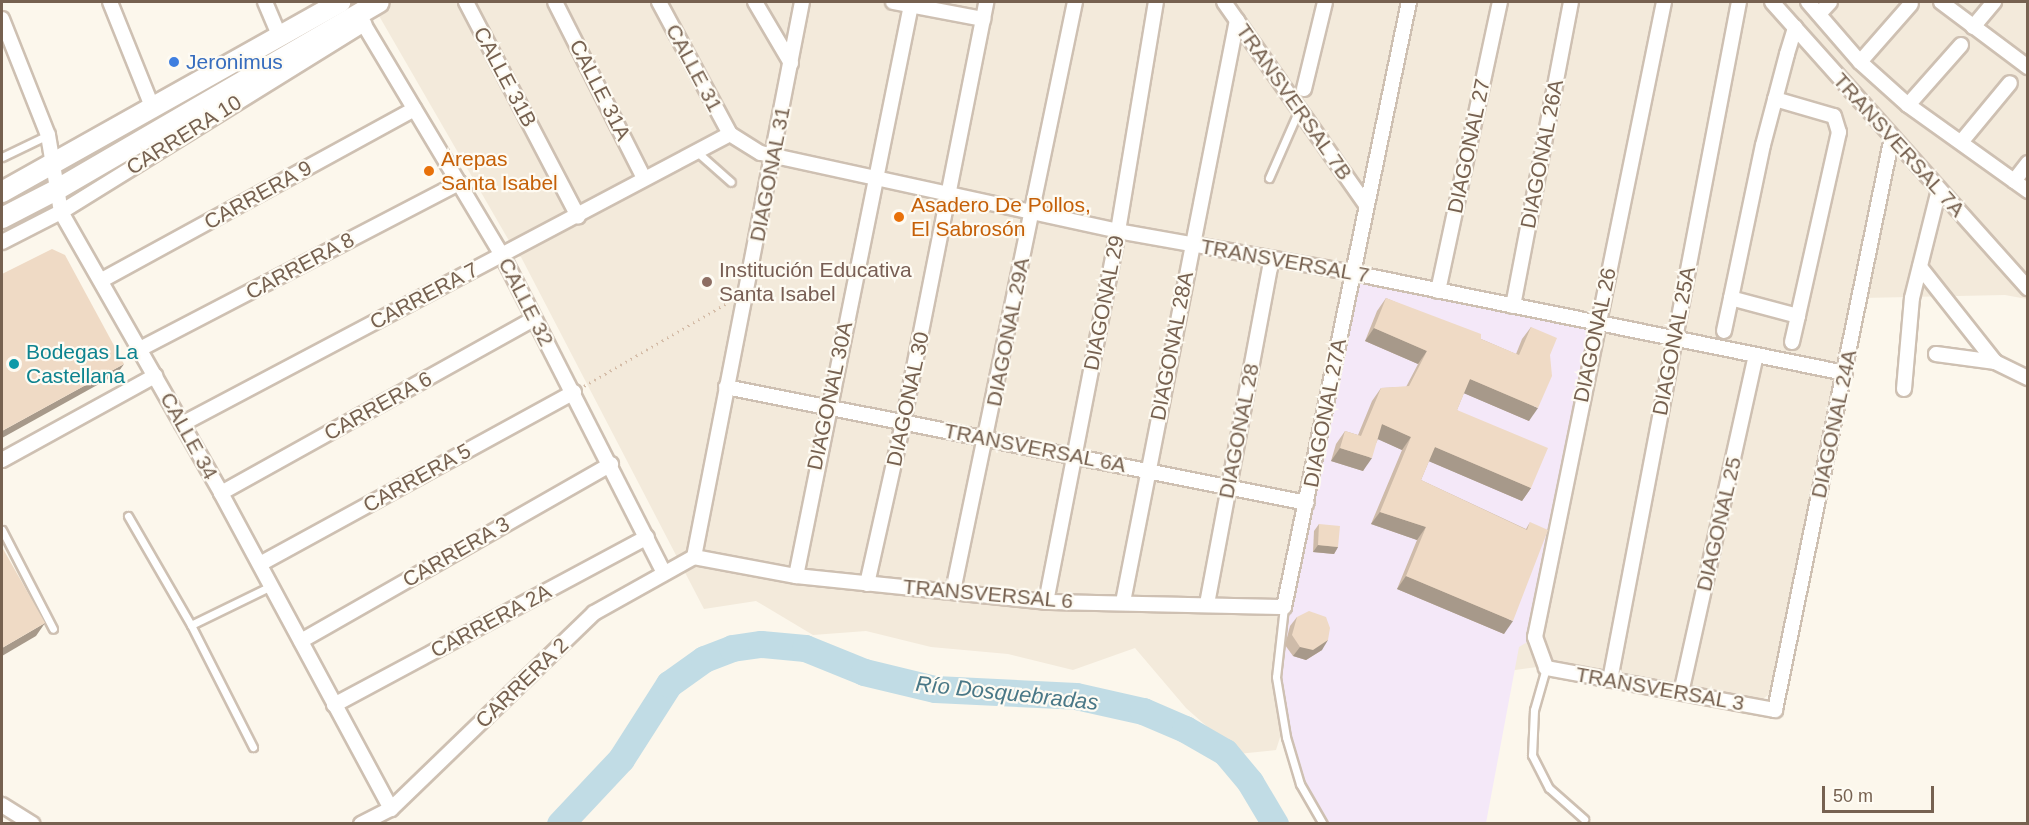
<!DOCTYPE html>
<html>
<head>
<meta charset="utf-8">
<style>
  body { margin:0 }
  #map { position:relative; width:2029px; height:825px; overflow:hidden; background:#fcf7ec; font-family:Arial,sans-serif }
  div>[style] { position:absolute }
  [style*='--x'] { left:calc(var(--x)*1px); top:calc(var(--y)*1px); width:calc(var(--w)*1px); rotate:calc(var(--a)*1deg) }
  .residential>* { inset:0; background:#f3eadb }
  .education>* { inset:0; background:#f4e8f8 }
  .stream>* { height:4.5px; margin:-2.25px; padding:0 2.25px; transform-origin:2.25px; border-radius:2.25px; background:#c1dce5 }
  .river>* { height:27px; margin:-13.5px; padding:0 13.5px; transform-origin:13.5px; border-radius:13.5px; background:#c1dce5 }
  .path>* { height:3px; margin-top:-1.5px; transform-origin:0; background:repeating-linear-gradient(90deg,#d5bda8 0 1.5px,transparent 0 6px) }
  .roads { filter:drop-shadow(2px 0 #cec0b2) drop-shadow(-2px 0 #cec0b2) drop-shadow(0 2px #cec0b2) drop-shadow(0 -2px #cec0b2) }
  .lane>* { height:7px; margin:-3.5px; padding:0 3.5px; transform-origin:3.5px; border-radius:3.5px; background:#fff }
  .street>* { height:14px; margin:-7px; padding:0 7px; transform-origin:7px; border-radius:7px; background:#fff }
  .secondary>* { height:20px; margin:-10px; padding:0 10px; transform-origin:10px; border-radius:10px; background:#fff }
  .wall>* { inset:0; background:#cebba9 }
  .shaded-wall>* { inset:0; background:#a7998a }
  .building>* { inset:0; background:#efdac5 }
  .dots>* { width:16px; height:16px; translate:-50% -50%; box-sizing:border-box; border:3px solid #fefbf3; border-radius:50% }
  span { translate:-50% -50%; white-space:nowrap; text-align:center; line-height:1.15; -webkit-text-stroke:4.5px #fefbf3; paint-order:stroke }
  .shop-label { font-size:21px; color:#366cbe }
  .left { translate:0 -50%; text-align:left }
  .street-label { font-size:21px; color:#766150 }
  .food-label { font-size:21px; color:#c56008 }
  .education-label { font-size:21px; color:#785e54 }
  .culture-label { font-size:21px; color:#0d838f }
  .water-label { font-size:22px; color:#4a7887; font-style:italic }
  .frame { position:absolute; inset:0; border:3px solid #766150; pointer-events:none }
  .scale { position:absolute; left:1822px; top:786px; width:112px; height:27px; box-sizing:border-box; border:3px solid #766150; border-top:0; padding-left:8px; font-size:18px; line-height:21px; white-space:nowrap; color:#766150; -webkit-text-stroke:4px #fefbf3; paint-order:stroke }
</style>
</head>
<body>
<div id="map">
  <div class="residential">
    <div style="clip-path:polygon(371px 2px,2027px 2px,2027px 299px,2005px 295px,1862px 298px,1829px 493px,1784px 683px,1760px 701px,1545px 666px,1292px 700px,1276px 750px,1238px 754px,1186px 708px,1135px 648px,1073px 670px,1008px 654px,931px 647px,866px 631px,813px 635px,756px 601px,704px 609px,521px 257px,505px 252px,512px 246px)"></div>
  </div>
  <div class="education">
    <div style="clip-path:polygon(1353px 273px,1597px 324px,1535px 637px,1519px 647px,1486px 823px,1323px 824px,1300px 784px,1286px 737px,1276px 677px,1284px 607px)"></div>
  </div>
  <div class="stream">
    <div style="--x:1261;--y:824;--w:12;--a:-59"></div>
  </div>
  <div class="river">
    <div style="--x:560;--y:824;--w:89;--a:-46.8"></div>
    <div style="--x:621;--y:759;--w:89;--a:-57.4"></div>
    <div style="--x:669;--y:684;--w:43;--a:-35.5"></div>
    <div style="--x:704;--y:659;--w:30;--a:-21"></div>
    <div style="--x:732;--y:648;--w:29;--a:-8"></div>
    <div style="--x:761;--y:644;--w:44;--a:5.2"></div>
    <div style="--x:805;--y:648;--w:64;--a:22.1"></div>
    <div style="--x:864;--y:672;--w:73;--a:13.5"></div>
    <div style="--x:935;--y:689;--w:141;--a:2.8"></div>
    <div style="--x:1076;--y:696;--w:69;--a:12.6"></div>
    <div style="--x:1143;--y:711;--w:46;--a:23.2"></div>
    <div style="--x:1185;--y:729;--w:46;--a:29.9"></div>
    <div style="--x:1225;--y:752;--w:39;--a:50"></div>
    <div style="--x:1250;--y:782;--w:49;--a:59.2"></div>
  </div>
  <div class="path">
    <div style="--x:584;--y:386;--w:168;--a:-30.1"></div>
  </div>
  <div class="roads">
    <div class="lane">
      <div style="--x:697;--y:152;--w:45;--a:41.4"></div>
      <div style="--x:2;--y:157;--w:51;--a:-25.6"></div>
      <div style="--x:1269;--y:178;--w:72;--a:-66.3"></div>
      <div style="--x:128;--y:516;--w:126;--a:60"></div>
      <div style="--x:191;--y:625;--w:137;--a:63.1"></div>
      <div style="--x:2;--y:530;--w:111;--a:62.7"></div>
      <div style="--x:1284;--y:607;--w:70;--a:96.5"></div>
      <div style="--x:1276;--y:677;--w:61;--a:80.5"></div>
      <div style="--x:1286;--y:737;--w:49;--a:73.4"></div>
      <div style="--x:1300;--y:784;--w:46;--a:60.1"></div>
      <div style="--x:191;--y:625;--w:89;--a:-26"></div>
      <div style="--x:1546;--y:668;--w:44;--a:105.9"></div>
      <div style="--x:1534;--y:710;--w:45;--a:92.5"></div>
      <div style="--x:1532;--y:755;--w:37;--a:63"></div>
      <div style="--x:1549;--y:788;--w:47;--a:41.5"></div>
    </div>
    <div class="street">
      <div style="--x:110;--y:2;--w:115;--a:68.1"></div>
      <div style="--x:265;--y:2;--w:39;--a:67"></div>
      <div style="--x:466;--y:2;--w:242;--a:62.4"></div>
      <div style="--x:555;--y:2;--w:197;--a:63.2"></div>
      <div style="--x:659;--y:2;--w:150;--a:61.7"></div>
      <div style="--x:730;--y:134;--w:36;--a:32"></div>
      <div style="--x:761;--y:153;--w:365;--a:12.3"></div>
      <div style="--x:1118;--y:231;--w:239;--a:10.1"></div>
      <div style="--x:1353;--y:273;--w:502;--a:11.49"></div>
      <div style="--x:755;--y:2;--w:71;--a:59.5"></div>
      <div style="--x:893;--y:2;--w:92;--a:10.7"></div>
      <div style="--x:1224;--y:2;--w:246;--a:55"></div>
      <div style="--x:1664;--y:2;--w:648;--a:101.48"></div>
      <div style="--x:1535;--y:637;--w:33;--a:70"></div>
      <div style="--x:1546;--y:668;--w:233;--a:10.4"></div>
      <div style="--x:1775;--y:710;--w:585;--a:-78.46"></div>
      <div style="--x:1772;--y:2;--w:384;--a:48.2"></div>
      <div style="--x:1808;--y:2;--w:79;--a:49.1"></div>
      <div style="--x:1860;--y:62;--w:64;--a:41.9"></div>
      <div style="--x:1908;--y:105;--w:148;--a:35.6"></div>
      <div style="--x:1941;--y:2;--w:109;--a:36.8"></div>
      <div style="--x:357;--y:13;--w:282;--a:59.1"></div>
      <div style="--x:502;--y:255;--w:355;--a:63"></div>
      <div style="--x:1819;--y:14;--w:16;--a:-47"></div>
      <div style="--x:2;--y:19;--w:125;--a:68.4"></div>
      <div style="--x:48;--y:135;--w:78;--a:80.4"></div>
      <div style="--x:61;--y:212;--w:323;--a:60.3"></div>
      <div style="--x:221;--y:493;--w:359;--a:61.7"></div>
      <div style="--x:1973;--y:27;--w:33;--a:-50"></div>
      <div style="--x:1860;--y:62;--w:77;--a:-48.7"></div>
      <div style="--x:1304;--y:89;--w:89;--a:-76.4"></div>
      <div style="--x:1775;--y:99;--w:61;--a:16.1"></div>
      <div style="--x:1834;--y:116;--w:17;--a:73"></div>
      <div style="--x:1839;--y:132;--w:189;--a:102.6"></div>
      <div style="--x:1798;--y:316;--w:69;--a:-165"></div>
      <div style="--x:1731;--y:298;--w:156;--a:-78.2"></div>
      <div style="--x:1763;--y:145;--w:94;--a:-75.2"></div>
      <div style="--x:1787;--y:54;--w:28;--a:-73"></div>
      <div style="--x:1908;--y:105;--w:80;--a:-48.5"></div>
      <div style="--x:1962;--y:141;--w:75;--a:-50.4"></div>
      <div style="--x:2014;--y:181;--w:23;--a:-52"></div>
      <div style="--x:2;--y:242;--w:66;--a:-27"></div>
      <div style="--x:61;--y:212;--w:357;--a:-31.8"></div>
      <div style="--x:1920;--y:267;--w:121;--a:51.7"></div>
      <div style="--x:102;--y:280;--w:356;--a:-28.7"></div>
      <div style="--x:1438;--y:291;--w:296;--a:-77.9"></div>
      <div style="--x:1513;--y:306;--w:309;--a:-79.2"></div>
      <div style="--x:1724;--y:331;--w:34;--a:-78"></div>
      <div style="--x:1792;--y:342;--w:27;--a:-77"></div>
      <div style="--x:140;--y:349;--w:360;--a:-27.5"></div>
      <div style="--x:1936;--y:354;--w:60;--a:7.7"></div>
      <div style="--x:1995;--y:362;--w:37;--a:26"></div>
      <div style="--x:726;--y:387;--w:592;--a:11.29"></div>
      <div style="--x:1904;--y:389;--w:91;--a:-85"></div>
      <div style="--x:1912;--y:298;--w:111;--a:-76"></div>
      <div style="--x:182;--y:424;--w:620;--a:-27.89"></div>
      <div style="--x:2;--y:460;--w:175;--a:-28.8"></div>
      <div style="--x:221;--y:493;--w:358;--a:-29.1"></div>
      <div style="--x:694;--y:557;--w:104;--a:10.6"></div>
      <div style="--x:796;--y:576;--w:251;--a:5.9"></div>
      <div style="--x:1046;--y:602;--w:238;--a:1.2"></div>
      <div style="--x:1284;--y:607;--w:618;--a:-78.33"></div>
      <div style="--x:694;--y:557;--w:565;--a:-78.99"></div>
      <div style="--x:260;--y:564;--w:358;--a:-28.7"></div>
      <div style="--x:796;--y:576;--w:582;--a:-78.61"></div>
      <div style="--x:867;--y:584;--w:165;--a:-77.4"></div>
      <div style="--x:903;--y:423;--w:429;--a:-78.8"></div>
      <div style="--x:953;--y:591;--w:602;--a:-78.3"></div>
      <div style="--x:1046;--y:602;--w:378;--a:-79"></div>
      <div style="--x:1118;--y:231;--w:232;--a:-80.6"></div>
      <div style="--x:1123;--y:602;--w:593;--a:-78.92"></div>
      <div style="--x:1207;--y:604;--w:352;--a:-79.4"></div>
      <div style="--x:301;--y:641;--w:357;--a:-29.7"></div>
      <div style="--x:1610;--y:680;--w:690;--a:-79.23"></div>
      <div style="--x:1681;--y:693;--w:346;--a:-77.5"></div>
      <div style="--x:334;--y:705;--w:355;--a:-28.2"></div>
      <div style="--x:2;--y:805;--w:36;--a:32"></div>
      <div style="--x:361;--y:824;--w:34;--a:-27"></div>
      <div style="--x:391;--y:809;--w:282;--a:-44"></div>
      <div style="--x:594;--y:613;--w:115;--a:-29.2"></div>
    </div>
    <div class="secondary">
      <div style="--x:2;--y:192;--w:388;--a:-29.3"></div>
      <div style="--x:2;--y:218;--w:63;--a:-27.4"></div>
      <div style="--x:58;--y:189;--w:371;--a:-30.2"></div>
    </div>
  </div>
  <div class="wall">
    <div style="clip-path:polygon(1386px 298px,1516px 354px,1522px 339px,1531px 327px,1550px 355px,1529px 421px,1464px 393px,1457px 410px,1531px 488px,1522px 501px,1429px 461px,1421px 480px,1526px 529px,1530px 522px,1504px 634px,1397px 589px,1417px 540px,1371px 524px,1402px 450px,1378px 439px,1363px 471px,1331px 461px,1336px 444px,1345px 431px,1358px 435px,1372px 401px,1381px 388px,1406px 387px,1418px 364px,1365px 341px,1377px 311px)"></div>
    <div style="clip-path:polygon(1319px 524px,1338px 547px,1334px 554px,1313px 552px,1314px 531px)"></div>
    <div style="clip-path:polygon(1297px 617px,1322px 650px,1306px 660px,1293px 656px,1285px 645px,1290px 626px)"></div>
  </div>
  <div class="shaded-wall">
    <div style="clip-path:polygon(1374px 328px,1427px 351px,1418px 364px,1365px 341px)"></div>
    <div style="clip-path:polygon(124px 364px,117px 374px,2px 438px,2px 431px)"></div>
    <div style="clip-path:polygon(1470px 379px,1538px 408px,1529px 421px,1461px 392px)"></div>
    <div style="clip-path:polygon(1382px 424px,1411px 437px,1402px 450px,1373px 437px)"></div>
    <div style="clip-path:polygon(1435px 447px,1531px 488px,1522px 501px,1426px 460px)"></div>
    <div style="clip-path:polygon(1340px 448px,1372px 458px,1363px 471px,1331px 461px)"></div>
    <div style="clip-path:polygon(1380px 512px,1426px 527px,1417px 540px,1371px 524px)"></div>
    <div style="clip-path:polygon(1318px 545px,1338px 547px,1334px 554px,1313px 552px)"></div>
    <div style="clip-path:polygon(1406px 576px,1513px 621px,1504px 634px,1397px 589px)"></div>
    <div style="clip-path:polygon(45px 623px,36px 636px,2px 656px,2px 648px)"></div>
    <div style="clip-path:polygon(1328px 640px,1322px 650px,1306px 660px,1293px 656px,1300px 647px)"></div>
  </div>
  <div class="building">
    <div style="clip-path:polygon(52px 249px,65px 255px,124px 364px,2px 431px,2px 274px)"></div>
    <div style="clip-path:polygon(1386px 298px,1481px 334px,1481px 339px,1519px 355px,1531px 327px,1557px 338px,1550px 355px,1552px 376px,1538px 408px,1470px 379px,1457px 410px,1548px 448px,1531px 488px,1435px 447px,1421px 480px,1527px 530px,1530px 522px,1548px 530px,1513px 621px,1406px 576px,1426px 527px,1380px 512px,1411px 437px,1382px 424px,1372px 458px,1340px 448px,1345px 431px,1361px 436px,1381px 388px,1409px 386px,1427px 351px,1374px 328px)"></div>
    <div style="clip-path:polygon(1319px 524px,1340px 526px,1338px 547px,1318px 545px)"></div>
    <div style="clip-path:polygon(2px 547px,45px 623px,2px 648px)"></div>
    <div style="clip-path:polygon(1309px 611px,1326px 617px,1330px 628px,1328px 640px,1313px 650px,1300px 647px,1292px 635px,1297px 617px)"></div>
  </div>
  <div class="dots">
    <div style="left:174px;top:62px;background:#3f7fe0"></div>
    <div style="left:429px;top:171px;background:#e8710a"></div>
    <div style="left:899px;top:217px;background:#e8710a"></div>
    <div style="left:707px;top:282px;background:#8d6e63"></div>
    <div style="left:14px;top:364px;background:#0f9aa8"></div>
  </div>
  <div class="shop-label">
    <span class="left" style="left:186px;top:62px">Jeronimus</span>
  </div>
  <div class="street-label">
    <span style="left:694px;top:68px;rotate:62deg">CALLE 31</span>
    <span style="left:505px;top:77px;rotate:62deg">CALLE 31B</span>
    <span style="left:600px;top:90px;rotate:63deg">CALLE 31A</span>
    <span style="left:1294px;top:102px;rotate:55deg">TRANSVERSAL 7B</span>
    <span style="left:184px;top:135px;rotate:-32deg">CARRERA 10</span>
    <span style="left:1899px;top:145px;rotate:48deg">TRANSVERSAL 7A</span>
    <span style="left:1469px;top:146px;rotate:-78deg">DIAGONAL 27</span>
    <span style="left:1542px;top:154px;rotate:-79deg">DIAGONAL 26A</span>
    <span style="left:770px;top:174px;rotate:-79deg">DIAGONAL 31</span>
    <span style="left:258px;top:195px;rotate:-29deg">CARRERA 9</span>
    <span style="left:1285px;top:261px;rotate:10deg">TRANSVERSAL 7</span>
    <span style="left:300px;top:266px;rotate:-28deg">CARRERA 8</span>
    <span style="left:424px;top:296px;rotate:-28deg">CARRERA 7</span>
    <span style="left:526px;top:302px;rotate:63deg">CALLE 32</span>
    <span style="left:1104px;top:303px;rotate:-79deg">DIAGONAL 29</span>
    <span style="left:1008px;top:332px;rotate:-79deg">DIAGONAL 29A</span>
    <span style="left:1595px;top:335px;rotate:-78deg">DIAGONAL 26</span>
    <span style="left:1674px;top:341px;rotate:-79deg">DIAGONAL 25A</span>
    <span style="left:1172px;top:346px;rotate:-79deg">DIAGONAL 28A</span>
    <span style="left:830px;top:396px;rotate:-78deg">DIAGONAL 30A</span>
    <span style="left:908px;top:399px;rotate:-78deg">DIAGONAL 30</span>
    <span style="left:378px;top:406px;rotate:-29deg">CARRERA 6</span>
    <span style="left:1325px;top:413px;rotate:-79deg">DIAGONAL 27A</span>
    <span style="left:1834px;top:424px;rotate:-78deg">DIAGONAL 24A</span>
    <span style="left:1239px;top:431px;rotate:-79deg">DIAGONAL 28</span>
    <span style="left:189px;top:436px;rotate:61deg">CALLE 34</span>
    <span style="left:1035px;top:448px;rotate:11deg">TRANSVERSAL 6A</span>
    <span style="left:417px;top:478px;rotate:-29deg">CARRERA 5</span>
    <span style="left:1719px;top:524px;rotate:-77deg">DIAGONAL 25</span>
    <span style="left:456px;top:552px;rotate:-30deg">CARRERA 3</span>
    <span style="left:988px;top:594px;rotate:5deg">TRANSVERSAL 6</span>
    <span style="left:491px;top:621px;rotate:-28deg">CARRERA 2A</span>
    <span style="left:522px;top:683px;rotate:-44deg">CARRERA 2</span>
    <span style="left:1660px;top:689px;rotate:10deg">TRANSVERSAL 3</span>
  </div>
  <div class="food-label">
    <span class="left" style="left:441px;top:171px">Arepas<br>Santa Isabel</span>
    <span class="left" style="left:911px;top:217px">Asadero De Pollos,<br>El Sabrosón</span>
  </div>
  <div class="education-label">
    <span class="left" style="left:719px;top:282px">Institución Educativa<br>Santa Isabel</span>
  </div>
  <div class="culture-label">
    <span class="left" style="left:26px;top:364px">Bodegas La<br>Castellana</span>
  </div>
  <div class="water-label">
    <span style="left:1007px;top:693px;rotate:6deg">Río Dosquebradas</span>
  </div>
  <div class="frame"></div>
  <div class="scale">50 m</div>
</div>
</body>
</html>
